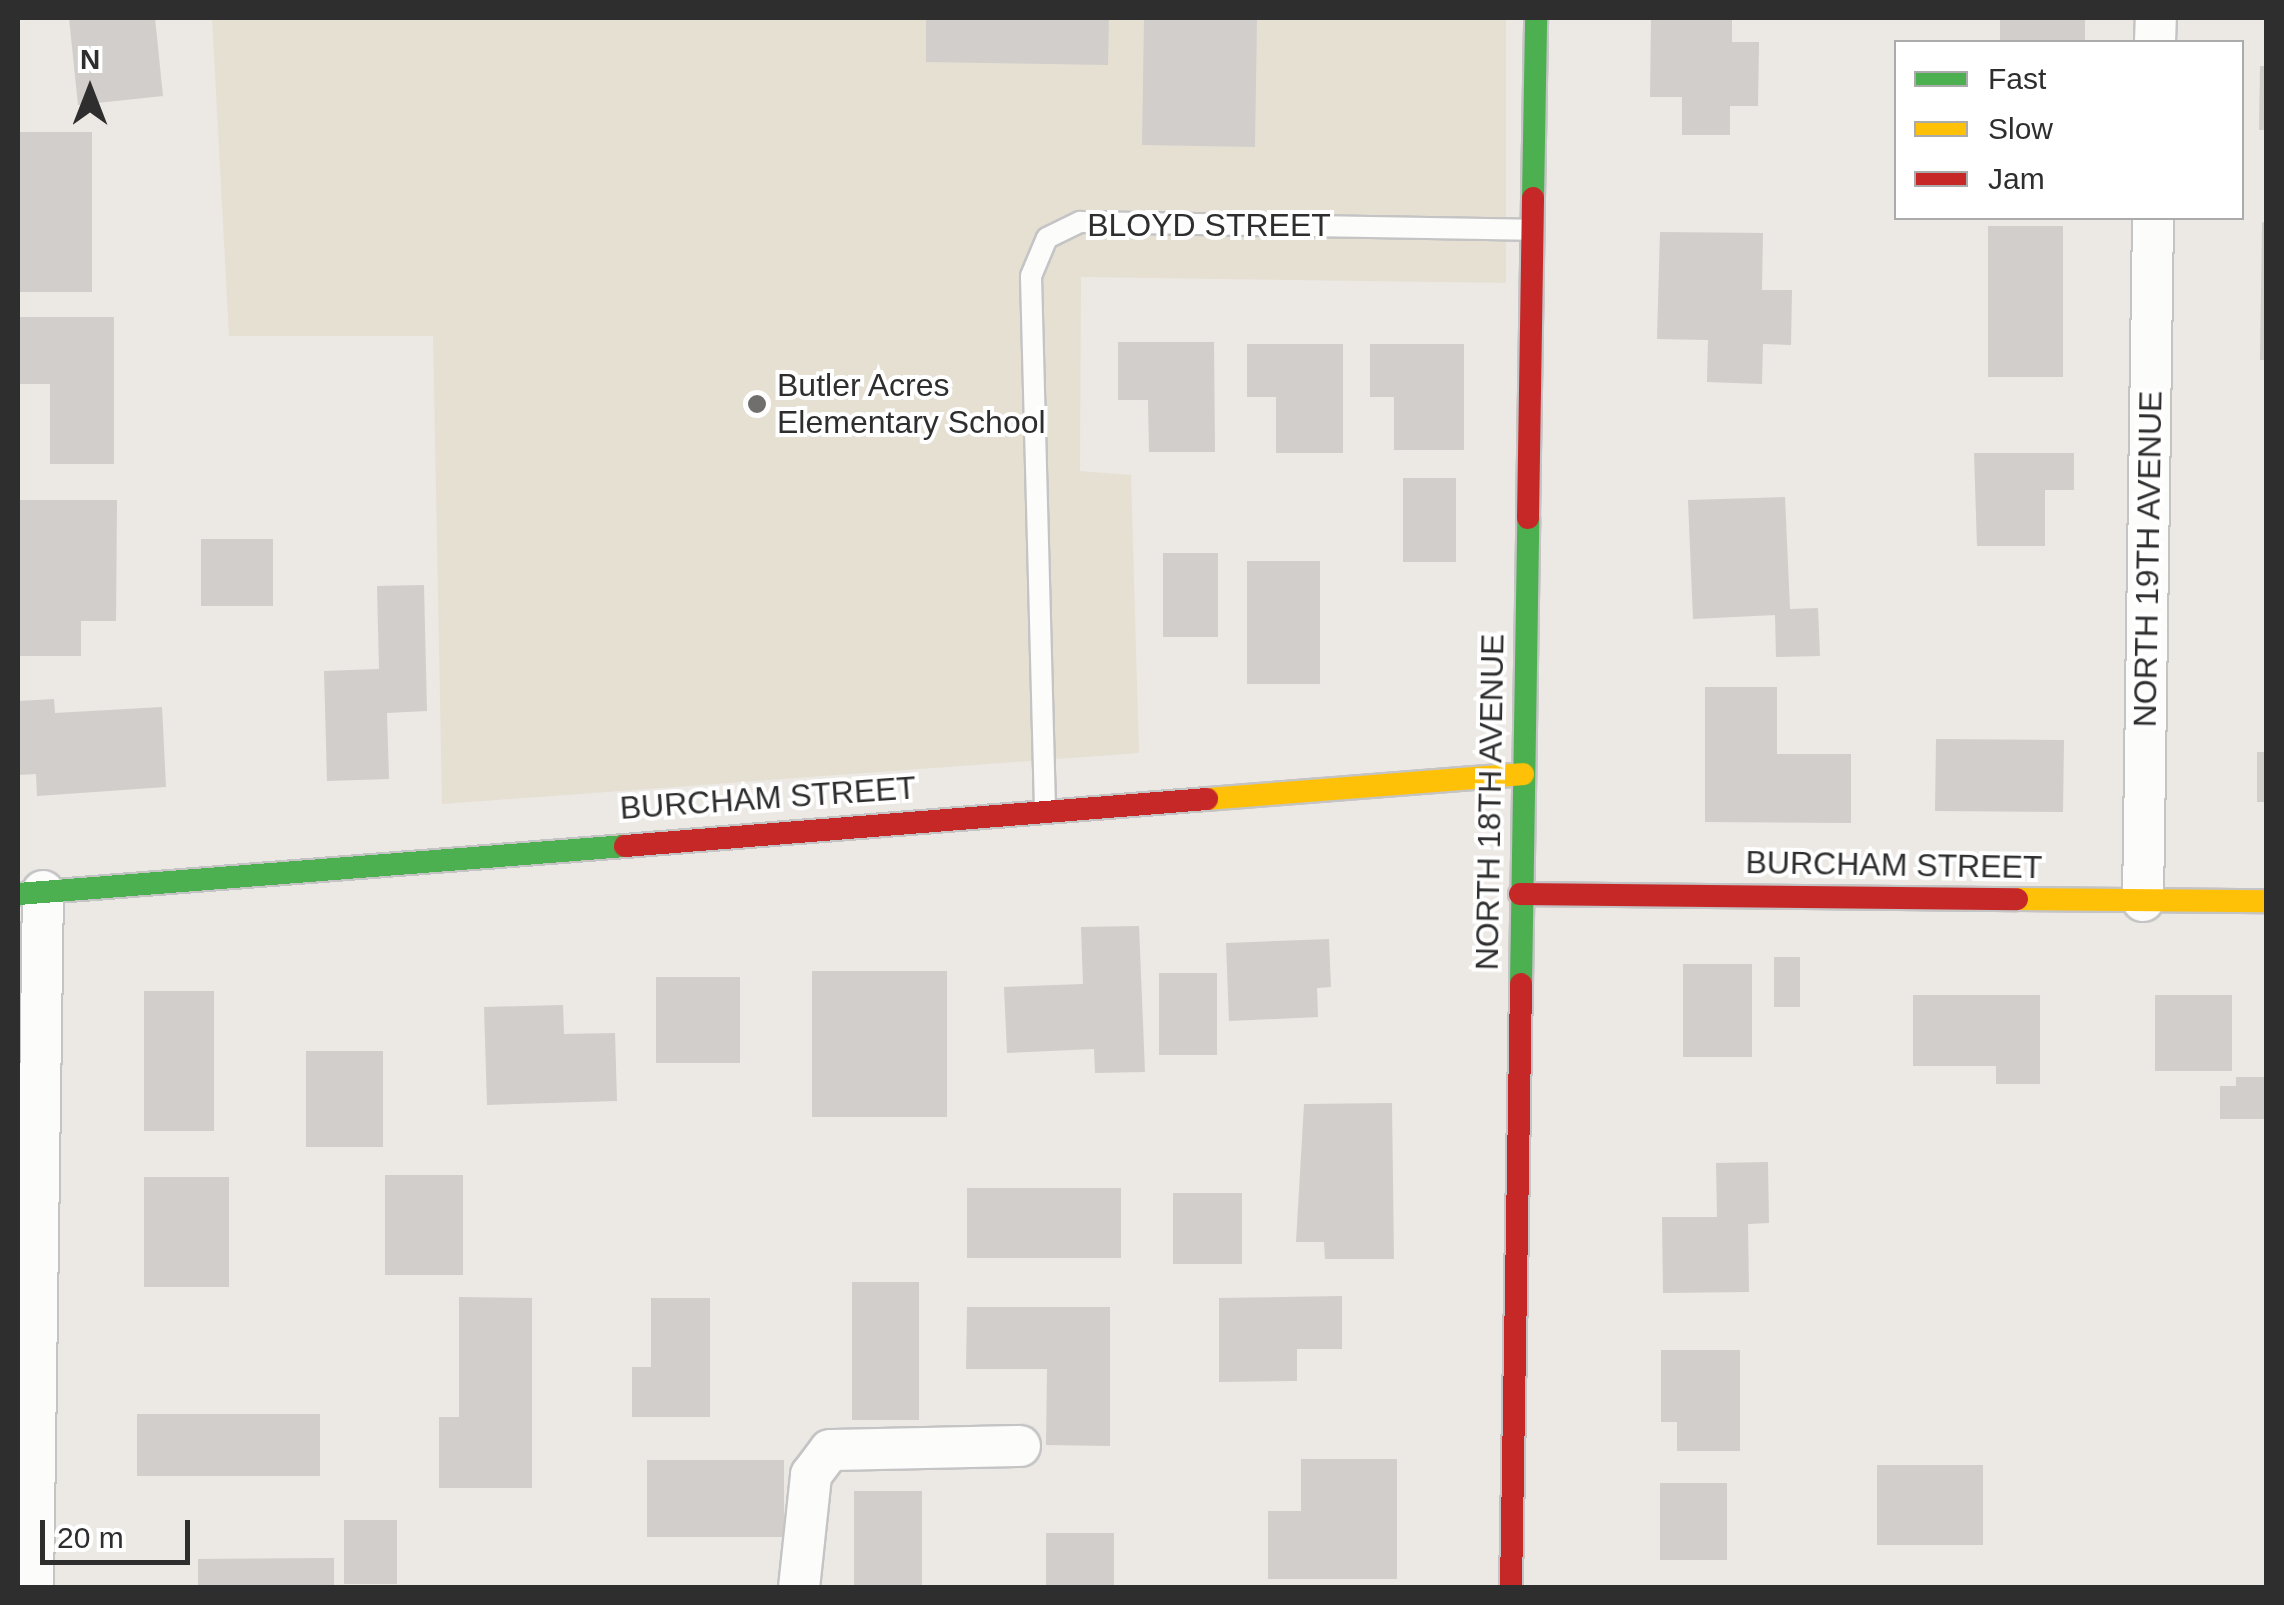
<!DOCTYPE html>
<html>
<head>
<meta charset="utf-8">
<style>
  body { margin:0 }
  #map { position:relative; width:2284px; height:1605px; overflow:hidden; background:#ece8e4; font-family:Helvetica,sans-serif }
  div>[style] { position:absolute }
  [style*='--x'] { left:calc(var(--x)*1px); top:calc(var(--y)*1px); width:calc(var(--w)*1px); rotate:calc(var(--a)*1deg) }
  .education>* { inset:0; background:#e6e0d3 }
  .building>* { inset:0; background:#d1cecb }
  .roads { filter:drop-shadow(2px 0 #c5c4c5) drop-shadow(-2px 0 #c5c4c5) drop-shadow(0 2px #c5c4c5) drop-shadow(0 -2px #c5c4c5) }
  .lane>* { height:20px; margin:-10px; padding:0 10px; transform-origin:10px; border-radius:10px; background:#fcfcfb }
  .street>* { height:40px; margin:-20px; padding:0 20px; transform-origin:20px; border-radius:20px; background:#fcfcfb }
  .fast>* { height:22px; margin:-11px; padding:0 11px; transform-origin:11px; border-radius:11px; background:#4caf50 }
  .slow>* { height:22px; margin:-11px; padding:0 11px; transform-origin:11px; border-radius:11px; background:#ffc107 }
  .jam>* { height:22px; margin:-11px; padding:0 11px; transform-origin:11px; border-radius:11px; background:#c62828 }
  .dots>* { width:28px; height:28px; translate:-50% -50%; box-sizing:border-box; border:5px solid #fff; border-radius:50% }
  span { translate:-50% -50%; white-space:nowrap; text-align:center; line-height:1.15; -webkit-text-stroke:8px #fff; paint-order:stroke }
  .street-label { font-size:32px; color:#2e2e2e }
  .poi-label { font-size:32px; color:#2e2e2e }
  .left { translate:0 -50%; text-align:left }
  .frame { position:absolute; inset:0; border:20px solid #2e2e2e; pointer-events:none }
  .legend { position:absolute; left:1894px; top:40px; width:350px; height:180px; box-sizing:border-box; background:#fff; border:2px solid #ababab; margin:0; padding:12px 18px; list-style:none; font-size:30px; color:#2e2e2e }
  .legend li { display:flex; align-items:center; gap:20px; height:50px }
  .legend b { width:50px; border:2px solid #ababab }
  .north { position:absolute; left:40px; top:40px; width:100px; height:100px; -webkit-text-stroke:8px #fff; paint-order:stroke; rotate:0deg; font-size:28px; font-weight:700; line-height:40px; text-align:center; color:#2e2e2e }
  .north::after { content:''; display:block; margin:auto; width:35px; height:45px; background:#2e2e2e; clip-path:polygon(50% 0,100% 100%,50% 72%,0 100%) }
  .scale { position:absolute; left:40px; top:1520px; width:150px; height:45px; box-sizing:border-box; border:5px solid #2e2e2e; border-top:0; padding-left:12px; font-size:30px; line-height:35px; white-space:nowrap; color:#2e2e2e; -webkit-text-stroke:8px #fff; paint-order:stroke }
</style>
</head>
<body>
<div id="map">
  <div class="education">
    <div style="clip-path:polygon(212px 18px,1506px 18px,1506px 283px,1081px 277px,1080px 471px,1131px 475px,1139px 753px,442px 804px,433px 336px,229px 336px)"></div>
  </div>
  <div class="building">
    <div style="clip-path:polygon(69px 18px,155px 18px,163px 96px,78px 105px)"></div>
    <div style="clip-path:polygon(926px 18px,1109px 18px,1108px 65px,926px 62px)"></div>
    <div style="clip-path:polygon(1144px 18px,1257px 18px,1255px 147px,1142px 145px)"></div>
    <div style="clip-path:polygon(1651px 18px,1732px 18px,1732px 42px,1759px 42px,1758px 106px,1730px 106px,1730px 135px,1682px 135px,1682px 97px,1650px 97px)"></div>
    <div style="clip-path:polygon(2000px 18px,2085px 18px,2085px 42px,2000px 42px)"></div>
    <div style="clip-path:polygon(2260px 66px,2266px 66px,2266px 130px,2259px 130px)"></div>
    <div style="clip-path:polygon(18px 132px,92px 132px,92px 292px,18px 292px)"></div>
    <div style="clip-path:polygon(2262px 222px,2266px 223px,2266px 360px,2260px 360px)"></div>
    <div style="clip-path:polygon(1988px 226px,2063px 226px,2063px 377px,1988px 377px)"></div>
    <div style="clip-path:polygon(1660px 232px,1763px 233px,1762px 290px,1792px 290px,1791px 345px,1763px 344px,1762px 384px,1707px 382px,1708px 340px,1657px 339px)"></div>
    <div style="clip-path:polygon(18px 317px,114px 317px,114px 464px,50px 464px,50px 384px,18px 384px)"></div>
    <div style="clip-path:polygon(1118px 342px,1214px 342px,1215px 452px,1149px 452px,1148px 400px,1118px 400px)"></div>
    <div style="clip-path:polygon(1247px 344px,1343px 344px,1343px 453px,1276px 453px,1276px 397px,1247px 397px)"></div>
    <div style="clip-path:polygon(1370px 344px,1464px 344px,1464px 450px,1394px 450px,1394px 397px,1370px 397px)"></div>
    <div style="clip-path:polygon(1974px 453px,2074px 453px,2074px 490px,2045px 490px,2045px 546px,1977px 546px)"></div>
    <div style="clip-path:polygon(1403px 478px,1456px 478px,1456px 562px,1403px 562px)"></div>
    <div style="clip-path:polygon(1785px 497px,1790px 609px,1818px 608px,1820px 656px,1776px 657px,1775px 615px,1693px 619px,1688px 500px)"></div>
    <div style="clip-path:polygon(18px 500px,117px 500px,116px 621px,81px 621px,81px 656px,18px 656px)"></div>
    <div style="clip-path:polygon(201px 539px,273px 539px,273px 606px,201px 606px)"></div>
    <div style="clip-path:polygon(1163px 553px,1218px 553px,1218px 637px,1163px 637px)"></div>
    <div style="clip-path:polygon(1247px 561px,1320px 561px,1320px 684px,1247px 684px)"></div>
    <div style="clip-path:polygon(424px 585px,427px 711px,387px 713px,389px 779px,327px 781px,324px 671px,379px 669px,377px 586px)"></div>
    <div style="clip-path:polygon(1705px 687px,1777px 687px,1777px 754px,1851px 754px,1851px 823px,1705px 822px)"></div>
    <div style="clip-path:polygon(54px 699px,55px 713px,162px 707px,166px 787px,37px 796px,36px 774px,18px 775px,18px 701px)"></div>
    <div style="clip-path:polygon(1936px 739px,2064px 740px,2063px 812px,1935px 811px)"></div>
    <div style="clip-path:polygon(2257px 752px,2266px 752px,2266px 802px,2257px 802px)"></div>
    <div style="clip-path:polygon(1139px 926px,1145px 1072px,1095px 1073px,1094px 1049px,1007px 1053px,1004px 987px,1083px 984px,1081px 927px)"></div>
    <div style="clip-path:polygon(1329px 939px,1331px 987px,1317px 988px,1318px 1017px,1229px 1021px,1226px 943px)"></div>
    <div style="clip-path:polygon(1774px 957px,1800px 957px,1800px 1007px,1774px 1007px)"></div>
    <div style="clip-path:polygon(1683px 964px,1752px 964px,1752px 1057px,1683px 1057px)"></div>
    <div style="clip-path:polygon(812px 971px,947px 971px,947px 1117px,812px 1117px)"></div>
    <div style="clip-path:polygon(1159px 973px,1217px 973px,1217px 1055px,1159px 1055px)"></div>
    <div style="clip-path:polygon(656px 977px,740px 977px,740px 1063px,656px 1063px)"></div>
    <div style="clip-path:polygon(144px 991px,214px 991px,214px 1131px,144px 1131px)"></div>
    <div style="clip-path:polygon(1913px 995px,2040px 995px,2040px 1084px,1996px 1084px,1996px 1066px,1913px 1066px)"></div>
    <div style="clip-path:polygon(2155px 995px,2232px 995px,2232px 1071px,2155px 1071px)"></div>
    <div style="clip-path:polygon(563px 1005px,564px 1034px,615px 1033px,617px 1101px,487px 1105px,484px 1007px)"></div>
    <div style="clip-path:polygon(306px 1051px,383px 1051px,383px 1147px,306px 1147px)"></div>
    <div style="clip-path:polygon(2236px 1077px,2266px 1077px,2266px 1119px,2220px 1119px,2220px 1086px,2236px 1086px)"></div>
    <div style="clip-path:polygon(1392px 1103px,1394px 1259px,1325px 1259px,1324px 1242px,1296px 1242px,1304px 1104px)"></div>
    <div style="clip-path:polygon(1768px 1162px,1769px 1223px,1748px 1224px,1749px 1292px,1663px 1293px,1662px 1217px,1717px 1217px,1716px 1163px)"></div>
    <div style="clip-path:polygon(385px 1175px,463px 1175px,463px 1275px,385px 1275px)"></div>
    <div style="clip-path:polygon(144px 1177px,229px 1177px,229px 1287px,144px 1287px)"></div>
    <div style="clip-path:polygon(967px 1188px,1121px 1188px,1121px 1258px,967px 1258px)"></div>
    <div style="clip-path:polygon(1173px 1193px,1242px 1193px,1242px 1264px,1173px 1264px)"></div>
    <div style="clip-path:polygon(852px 1282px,919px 1282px,919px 1420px,852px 1420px)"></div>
    <div style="clip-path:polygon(1342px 1296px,1342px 1349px,1297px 1349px,1297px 1381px,1219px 1382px,1219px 1298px)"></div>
    <div style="clip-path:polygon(459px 1297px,532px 1298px,532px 1488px,439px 1488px,439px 1417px,459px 1417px)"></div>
    <div style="clip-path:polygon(651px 1298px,710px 1298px,710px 1417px,632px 1417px,632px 1367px,651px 1367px)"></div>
    <div style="clip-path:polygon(967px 1307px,1110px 1307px,1110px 1446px,1046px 1445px,1047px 1369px,966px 1369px)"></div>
    <div style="clip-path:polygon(1661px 1350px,1740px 1350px,1740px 1451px,1677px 1451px,1677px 1422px,1661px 1422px)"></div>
    <div style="clip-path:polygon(137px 1414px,320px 1414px,320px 1476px,137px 1476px)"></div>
    <div style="clip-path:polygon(1301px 1459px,1397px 1459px,1397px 1579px,1268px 1579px,1268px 1511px,1301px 1511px)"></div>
    <div style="clip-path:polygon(647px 1460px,784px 1460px,784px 1537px,647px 1537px)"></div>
    <div style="clip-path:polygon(1877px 1465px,1983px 1465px,1983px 1545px,1877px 1545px)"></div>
    <div style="clip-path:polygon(1660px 1483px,1727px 1483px,1727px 1560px,1660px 1560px)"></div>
    <div style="clip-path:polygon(854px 1491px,922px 1491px,922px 1588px,854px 1588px)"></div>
    <div style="clip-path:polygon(344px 1520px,397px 1520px,397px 1584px,344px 1584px)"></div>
    <div style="clip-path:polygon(1046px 1533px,1114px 1533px,1114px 1588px,1046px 1588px)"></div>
    <div style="clip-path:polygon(334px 1558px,334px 1588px,198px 1588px,198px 1559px)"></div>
  </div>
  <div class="roads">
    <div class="lane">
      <div style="--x:1045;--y:808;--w:532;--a:-91.51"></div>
      <div style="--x:1031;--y:276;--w:41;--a:-67.2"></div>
      <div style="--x:1047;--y:238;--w:37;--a:-26"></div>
      <div style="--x:1080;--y:222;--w:449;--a:1"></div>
    </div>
    <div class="street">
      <div style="--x:2155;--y:42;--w:24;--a:-88"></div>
      <div style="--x:2143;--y:901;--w:683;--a:-89.16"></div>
      <div style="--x:33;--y:1588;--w:697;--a:-89.18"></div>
      <div style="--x:799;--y:1588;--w:114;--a:-83.9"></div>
      <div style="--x:811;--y:1475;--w:31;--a:-53"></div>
      <div style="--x:830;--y:1450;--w:190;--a:-1.2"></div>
    </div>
    <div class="fast">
      <div style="--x:1533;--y:198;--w:180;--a:-89"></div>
      <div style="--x:18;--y:894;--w:609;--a:-4.52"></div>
      <div style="--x:1521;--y:984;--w:466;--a:-89.1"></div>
    </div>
    <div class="slow">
      <div style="--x:1207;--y:799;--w:317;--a:-4.5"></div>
      <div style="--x:2017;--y:899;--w:249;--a:0.5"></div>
    </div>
    <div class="jam">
      <div style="--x:1528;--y:518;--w:320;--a:-89.1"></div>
      <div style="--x:625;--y:846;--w:584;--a:-4.62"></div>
      <div style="--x:1520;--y:894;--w:497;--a:0.6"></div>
      <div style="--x:1511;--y:1588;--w:604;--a:-89.05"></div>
    </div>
  </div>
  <div class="dots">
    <div style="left:757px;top:404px;background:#706f6e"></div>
  </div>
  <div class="street-label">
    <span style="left:1209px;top:225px">BLOYD STREET</span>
    <span style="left:2148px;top:559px;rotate:-89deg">NORTH 19TH AVENUE</span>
    <span style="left:768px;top:798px;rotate:-4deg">BURCHAM STREET</span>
    <span style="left:1490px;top:802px;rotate:-89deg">NORTH 18TH AVENUE</span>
    <span style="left:1894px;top:865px;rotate:1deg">BURCHAM STREET</span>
  </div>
  <div class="poi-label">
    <span class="left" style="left:777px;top:404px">Butler Acres<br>Elementary School</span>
  </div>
  <div class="frame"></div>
  <ul class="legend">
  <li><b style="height:12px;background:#4caf50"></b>Fast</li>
  <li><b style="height:12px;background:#ffc107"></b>Slow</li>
  <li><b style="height:12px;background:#c62828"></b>Jam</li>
  </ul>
  <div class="north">N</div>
  <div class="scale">20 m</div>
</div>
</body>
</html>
